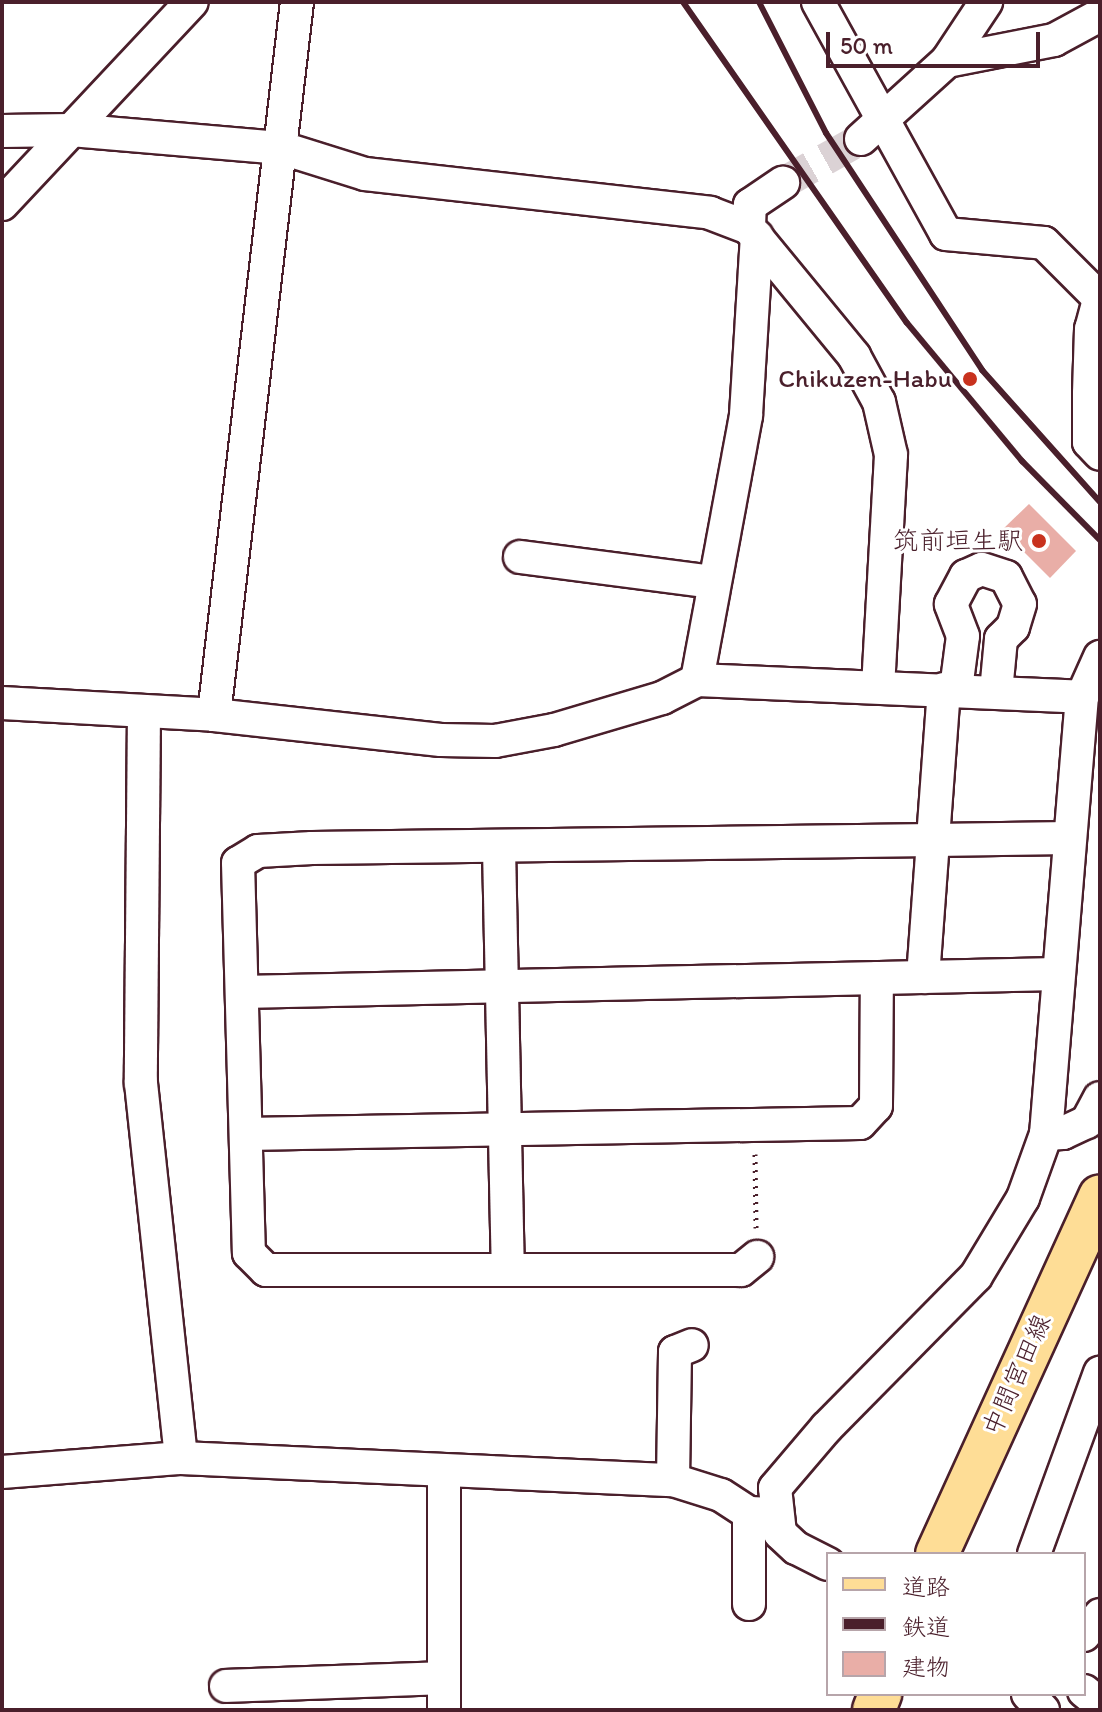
<!DOCTYPE html>
<html>
<head>
<meta charset="utf-8">
<style>
  body { margin:0 }
  #map { position:relative; width:1102px; height:1712px; overflow:hidden; background:#fff; font-family:Itim,"Klee One",sans-serif }
  div>[style] { position:absolute }
  [style*='--x'] { left:calc(var(--x)*1px); top:calc(var(--y)*1px); width:calc(var(--w)*1px); rotate:calc(var(--a)*1deg) }
  .building>* { inset:0; background:#e9aea7 }
  .minor-tunnel>* { height:32px; margin-top:-16px; transform-origin:0; background:repeating-linear-gradient(90deg,#dbd2d5 0 32px,transparent 0 48px) }
  .path>* { height:5px; margin-top:-2.5px; transform-origin:0; background:repeating-linear-gradient(90deg,#4a1f2b 0 2px,transparent 0 8px) }
  .roads { filter:drop-shadow(2px 0 #4a1f2b) drop-shadow(-2px 0 #4a1f2b) drop-shadow(0 2px #4a1f2b) drop-shadow(0 -2px #4a1f2b) }
  .minor>* { height:32px; margin:-16px; padding:0 16px; transform-origin:16px; border-radius:16px; background:#fff }
  .major>* { height:42px; margin:-21px; padding:0 21px; transform-origin:21px; border-radius:21px; background:#fedd96 }
  .rail>* { height:6px; margin:-3px; padding:0 3px; transform-origin:3px; border-radius:3px; background:#4a1f2b }
  .dots>* { width:22px; height:22px; translate:-50% -50%; box-sizing:border-box; border:4px solid #fff; border-radius:50% }
  span { translate:-50% -50%; white-space:nowrap; text-align:center; line-height:1.15; -webkit-text-stroke:6px #fff; paint-order:stroke }
  .poi-label { font-size:26px; color:#4a1f2b }
  .right { translate:-100% -50%; text-align:right }
  .street-label { font-size:26px; color:#4a1f2b }
  .frame { position:absolute; inset:0; border:4px solid #4a1f2b; pointer-events:none }
  .legend { position:absolute; left:826px; top:1552px; width:260px; height:144px; box-sizing:border-box; background:#fff; border:2px solid #b7a5aa; margin:0; padding:10px 14px; list-style:none; font-size:24px; color:#4a1f2b }
  .legend li { display:flex; align-items:center; gap:16px; height:40px }
  .legend b { width:40px; border:2px solid #b7a5aa }
  .scale { position:absolute; left:826px; top:32px; width:214px; height:36px; box-sizing:border-box; border:4px solid #4a1f2b; border-top:0; padding-left:10px; font-size:24px; line-height:28px; white-space:nowrap; color:#4a1f2b; -webkit-text-stroke:6px #fff; paint-order:stroke }
</style>
</head>
<body>
<div id="map">
  <div class="building">
    <div style="clip-path:polygon(1029px 504px,1076px 551px,1050px 578px,1002px 530px)"></div>
  </div>
  <div class="minor-tunnel">
    <div style="--x:783;--y:183;--w:90;--a:-29.4"></div>
  </div>
  <div class="path">
    <div style="--x:755;--y:1154;--w:74;--a:89.2"></div>
  </div>
  <div class="roads">
    <div class="minor">
      <div style="--x:818;--y:2;--w:265;--a:61.1"></div>
      <div style="--x:946;--y:234;--w:98;--a:5.2"></div>
      <div style="--x:1044;--y:243;--w:78;--a:45"></div>
      <div style="--x:947;--y:61;--w:71;--a:-56.5"></div>
      <div style="--x:2;--y:131;--w:69;--a:-0.8"></div>
      <div style="--x:71;--y:130;--w:212;--a:4.9"></div>
      <div style="--x:282;--y:148;--w:87;--a:17.4"></div>
      <div style="--x:365;--y:174;--w:347;--a:6.4"></div>
      <div style="--x:710;--y:213;--w:42;--a:21"></div>
      <div style="--x:749;--y:228;--w:166;--a:50.6"></div>
      <div style="--x:854;--y:356;--w:52;--a:61.5"></div>
      <div style="--x:879;--y:402;--w:54;--a:77.2"></div>
      <div style="--x:891;--y:455;--w:230;--a:93.2"></div>
      <div style="--x:861;--y:139;--w:116;--a:-42.2"></div>
      <div style="--x:947;--y:61;--w:109;--a:-11.1"></div>
      <div style="--x:1054;--y:40;--w:52;--a:-28.5"></div>
      <div style="--x:2;--y:204;--w:277;--a:-46.8"></div>
      <div style="--x:749;--y:228;--w:23;--a:-88"></div>
      <div style="--x:750;--y:205;--w:40;--a:-34"></div>
      <div style="--x:1100;--y:296;--w:34;--a:105"></div>
      <div style="--x:1091;--y:329;--w:65;--a:91.8"></div>
      <div style="--x:1089;--y:394;--w:48;--a:90"></div>
      <div style="--x:1089;--y:442;--w:16;--a:47"></div>
      <div style="--x:520;--y:557;--w:195;--a:7.4"></div>
      <div style="--x:697;--y:680;--w:269;--a:-79.5"></div>
      <div style="--x:746;--y:415;--w:179;--a:-86.5"></div>
      <div style="--x:944;--y:689;--w:151;--a:94.2"></div>
      <div style="--x:933;--y:840;--w:137;--a:-0.8"></div>
      <div style="--x:956;--y:689;--w:53;--a:-82.5"></div>
      <div style="--x:963;--y:636;--w:34;--a:-111"></div>
      <div style="--x:951;--y:604;--w:32;--a:-62"></div>
      <div style="--x:966;--y:576;--w:17;--a:-24"></div>
      <div style="--x:982;--y:569;--w:25;--a:18"></div>
      <div style="--x:1006;--y:577;--w:30;--a:63"></div>
      <div style="--x:1020;--y:604;--w:24;--a:107"></div>
      <div style="--x:1013;--y:627;--w:17;--a:135"></div>
      <div style="--x:1001;--y:639;--w:53;--a:95.4"></div>
      <div style="--x:2;--y:703;--w:212;--a:3.2"></div>
      <div style="--x:214;--y:715;--w:228;--a:6.3"></div>
      <div style="--x:441;--y:740;--w:54;--a:1.1"></div>
      <div style="--x:495;--y:741;--w:60;--a:-10.6"></div>
      <div style="--x:554;--y:730;--w:113;--a:-16.5"></div>
      <div style="--x:662;--y:698;--w:39;--a:-27"></div>
      <div style="--x:697;--y:680;--w:385;--a:2.5"></div>
      <div style="--x:144;--y:711;--w:372;--a:90.5"></div>
      <div style="--x:141;--y:1083;--w:377;--a:83.9"></div>
      <div style="--x:214;--y:715;--w:718;--a:-83.36"></div>
      <div style="--x:499;--y:848;--w:422;--a:88.8"></div>
      <div style="--x:923;--y:977;--w:134;--a:-1.3"></div>
      <div style="--x:242;--y:992;--w:681;--a:-1.26"></div>
      <div style="--x:923;--y:977;--w:137;--a:-85.8"></div>
      <div style="--x:933;--y:840;--w:621;--a:179.26"></div>
      <div style="--x:312;--y:848;--w:54;--a:176.8"></div>
      <div style="--x:258;--y:851;--w:23;--a:149"></div>
      <div style="--x:238;--y:863;--w:390;--a:88.4"></div>
      <div style="--x:249;--y:1253;--w:24;--a:45"></div>
      <div style="--x:266;--y:1270;--w:475;--a:0"></div>
      <div style="--x:741;--y:1270;--w:21;--a:-39"></div>
      <div style="--x:246;--y:1134;--w:614;--a:-1.03"></div>
      <div style="--x:860;--y:1123;--w:23;--a:-47"></div>
      <div style="--x:876;--y:1106;--w:128;--a:-89.6"></div>
      <div style="--x:1046;--y:1134;--w:17;--a:-3"></div>
      <div style="--x:1063;--y:1133;--w:26;--a:-25"></div>
      <div style="--x:1087;--y:1122;--w:27;--a:-62"></div>
      <div style="--x:2;--y:1472;--w:180;--a:-4.5"></div>
      <div style="--x:181;--y:1458;--w:492;--a:2.6"></div>
      <div style="--x:673;--y:1480;--w:50;--a:17.4"></div>
      <div style="--x:721;--y:1495;--w:33;--a:33"></div>
      <div style="--x:749;--y:1513;--w:26;--a:2"></div>
      <div style="--x:673;--y:1480;--w:128;--a:-89.1"></div>
      <div style="--x:675;--y:1352;--w:18;--a:-22"></div>
      <div style="--x:749;--y:1513;--w:91;--a:90"></div>
      <div style="--x:1034;--y:1554;--w:193;--a:-70"></div>
      <div style="--x:828;--y:1564;--w:36;--a:-153"></div>
      <div style="--x:796;--y:1548;--w:22;--a:-137"></div>
      <div style="--x:780;--y:1533;--w:45;--a:-96.3"></div>
      <div style="--x:775;--y:1488;--w:80;--a:-49.6"></div>
      <div style="--x:827;--y:1427;--w:212;--a:-45.4"></div>
      <div style="--x:976;--y:1276;--w:91;--a:-58.9"></div>
      <div style="--x:1023;--y:1198;--w:68;--a:-70.2"></div>
      <div style="--x:1046;--y:1134;--w:438;--a:-85.3"></div>
      <div style="--x:1082;--y:697;--w:44;--a:-65.8"></div>
      <div style="--x:1084;--y:1635;--w:26;--a:-51"></div>
      <div style="--x:226;--y:1686;--w:218;--a:-2.1"></div>
      <div style="--x:1084;--y:1691;--w:21;--a:39"></div>
      <div style="--x:1028;--y:1694;--w:22;--a:47"></div>
      <div style="--x:444;--y:1710;--w:237;--a:-90"></div>
    </div>
    <div class="major">
      <div style="--x:937;--y:1554;--w:393;--a:-65.5"></div>
      <div style="--x:874;--y:1710;--w:17;--a:-69"></div>
    </div>
  </div>
  <div class="rail">
    <div style="--x:683;--y:2;--w:391;--a:55.1"></div>
    <div style="--x:907;--y:323;--w:180;--a:50.2"></div>
    <div style="--x:1022;--y:461;--w:111;--a:45.4"></div>
    <div style="--x:759;--y:2;--w:147;--a:62.9"></div>
    <div style="--x:826;--y:133;--w:284;--a:56.6"></div>
    <div style="--x:982;--y:370;--w:177;--a:48.2"></div>
  </div>
  <div class="dots">
    <div style="left:970px;top:379px;background:#c8321e"></div>
    <div style="left:1039px;top:541px;background:#c8321e"></div>
  </div>
  <div class="poi-label">
    <span class="right" style="left:952px;top:379px">Chikuzen-Habu</span>
    <span class="right" style="left:1023px;top:541px">筑前垣生駅</span>
  </div>
  <div class="street-label">
    <span style="left:1017px;top:1375px;rotate:-66deg">中間宮田線</span>
  </div>
  <div class="frame"></div>
  <ul class="legend">
  <li><b style="height:10px;background:#fedd96"></b>道路</li>
  <li><b style="height:10px;background:#4a1f2b"></b>鉄道</li>
  <li><b style="height:22px;background:#e9aea7"></b>建物</li>
  </ul>
  <div class="scale">50 m</div>
</div>
</body>
</html>
